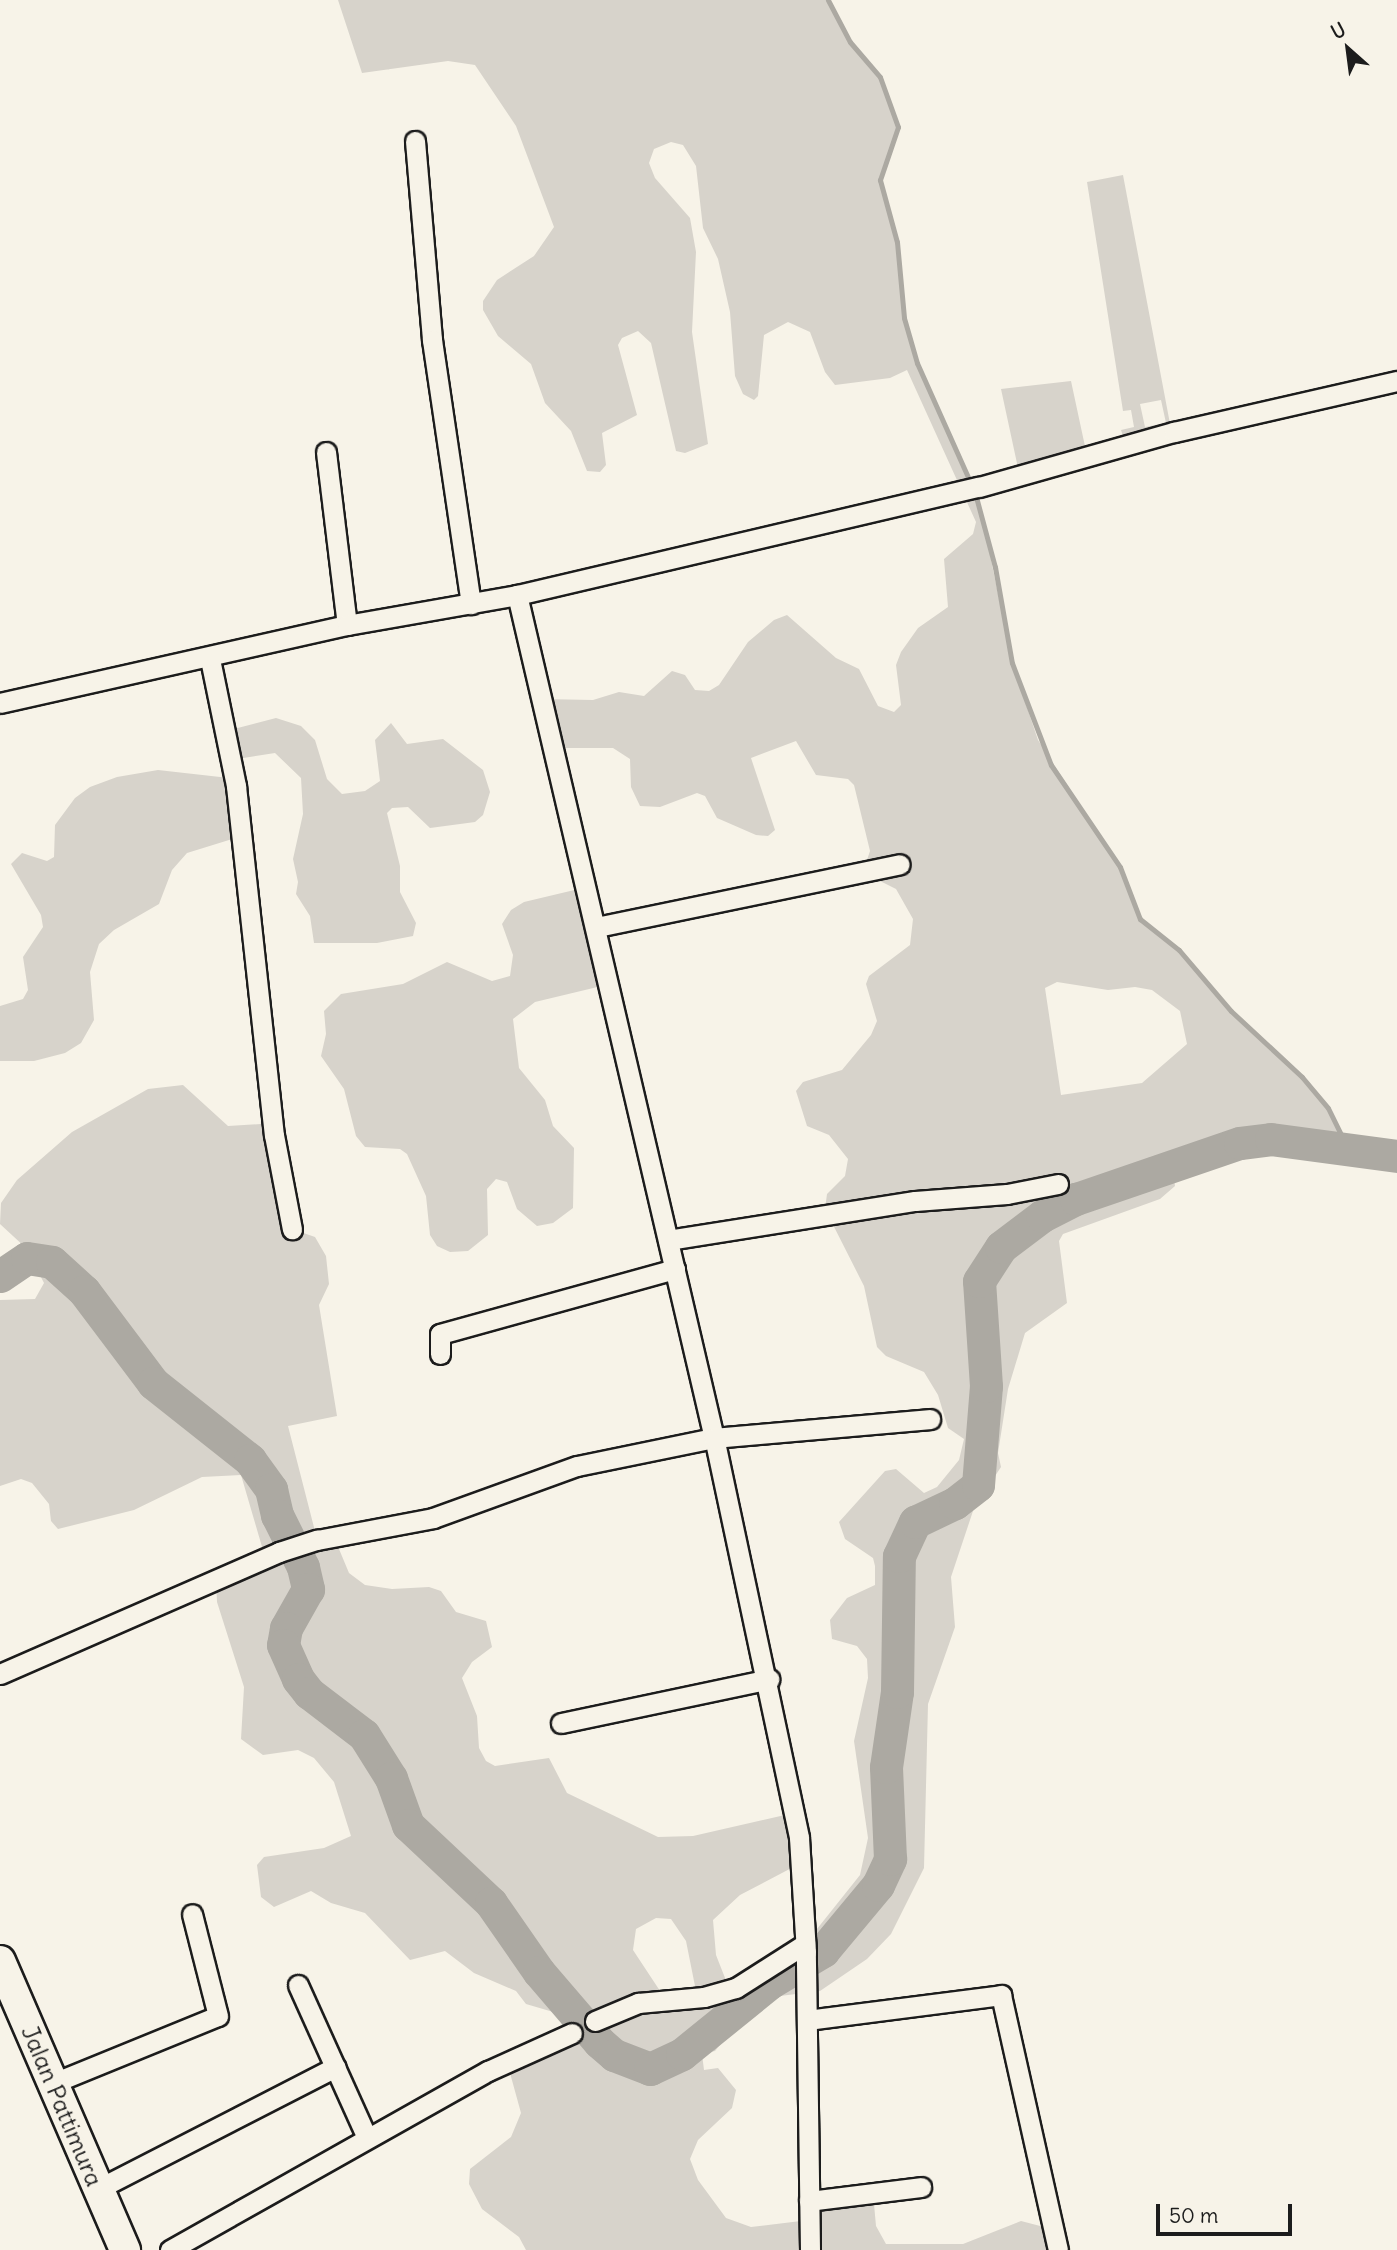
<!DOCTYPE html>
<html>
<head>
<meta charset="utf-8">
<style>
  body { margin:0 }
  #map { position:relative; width:1397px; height:2250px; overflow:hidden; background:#f7f3e8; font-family:Delius,sans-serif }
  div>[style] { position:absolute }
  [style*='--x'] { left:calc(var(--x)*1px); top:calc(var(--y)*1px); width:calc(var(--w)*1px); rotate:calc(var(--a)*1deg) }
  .green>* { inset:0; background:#d7d3cb }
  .stream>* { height:5px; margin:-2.5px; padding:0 2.5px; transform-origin:2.5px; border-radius:2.5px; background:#aca9a2 }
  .river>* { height:33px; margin:-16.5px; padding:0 16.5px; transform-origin:16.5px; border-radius:16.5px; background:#aca9a2 }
  .roads { filter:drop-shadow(2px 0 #1c1c1c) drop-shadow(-2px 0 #1c1c1c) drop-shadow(0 2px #1c1c1c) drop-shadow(0 -2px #1c1c1c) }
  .minor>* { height:19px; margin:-9.5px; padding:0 9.5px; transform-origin:9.5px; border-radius:9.5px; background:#f7f3e8 }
  .primary>* { height:30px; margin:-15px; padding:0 15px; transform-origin:15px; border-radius:15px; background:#f7f3e8 }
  span { translate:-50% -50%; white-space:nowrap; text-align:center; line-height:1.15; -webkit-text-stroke:6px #f7f3e8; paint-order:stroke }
  .street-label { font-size:24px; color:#1c1c1c }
  .north { position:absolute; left:1313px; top:14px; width:70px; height:70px; -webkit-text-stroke:5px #f7f3e8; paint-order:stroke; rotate:332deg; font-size:19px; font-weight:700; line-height:28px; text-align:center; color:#1c1c1c }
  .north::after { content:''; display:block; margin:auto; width:24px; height:32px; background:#1c1c1c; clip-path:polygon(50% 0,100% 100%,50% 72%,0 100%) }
  .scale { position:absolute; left:1156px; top:2204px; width:136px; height:32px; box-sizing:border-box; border:4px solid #1c1c1c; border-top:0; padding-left:9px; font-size:21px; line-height:24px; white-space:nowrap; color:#1c1c1c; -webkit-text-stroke:5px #f7f3e8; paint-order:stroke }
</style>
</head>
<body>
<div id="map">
  <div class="green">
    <div style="clip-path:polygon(evenodd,338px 0,828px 0,850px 42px,880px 77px,898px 127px,880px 180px,897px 242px,904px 318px,917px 363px,980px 505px,1012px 663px,1038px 740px,1120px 867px,1140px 919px,1179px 950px,1231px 1011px,1302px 1077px,1328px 1108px,1350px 1153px,1271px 1139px,1240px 1143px,1172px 1167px,1175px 1186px,1160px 1199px,1063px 1234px,1059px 1241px,1067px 1303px,1025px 1333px,1008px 1389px,998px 1453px,1001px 1467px,974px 1508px,951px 1577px,955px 1627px,928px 1704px,924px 1868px,891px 1934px,867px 1959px,820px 1991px,772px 1997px,740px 2013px,728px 2024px,728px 2035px,715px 2051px,702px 2054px,704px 2070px,718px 2068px,736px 2090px,732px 2108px,698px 2140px,690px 2159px,698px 2180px,726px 2218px,751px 2227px,809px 2220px,809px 2201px,873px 2193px,876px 2226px,886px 2244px,963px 2244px,1021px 2221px,1044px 2227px,1058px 2250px,526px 2250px,519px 2237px,482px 2209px,469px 2184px,470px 2169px,511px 2137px,521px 2113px,507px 2062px,564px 2037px,560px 2014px,526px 2004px,516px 1991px,474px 1973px,445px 1951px,410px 1960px,365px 1913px,331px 1903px,311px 1891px,274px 1907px,261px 1897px,257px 1865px,264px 1857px,324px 1848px,351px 1836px,334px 1782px,314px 1758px,298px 1750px,263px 1755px,241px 1739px,244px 1687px,217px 1602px,216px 1579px,265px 1557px,241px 1475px,202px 1477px,134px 1510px,58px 1529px,51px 1521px,49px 1504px,32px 1483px,21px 1479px,0 1486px,0 1300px,35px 1299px,44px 1283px,26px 1248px,0 1224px,1px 1203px,17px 1180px,72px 1132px,148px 1089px,183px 1085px,228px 1126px,261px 1124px,274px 1135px,292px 1229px,315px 1237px,326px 1256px,329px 1284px,319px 1305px,337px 1416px,288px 1426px,317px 1539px,334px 1537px,349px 1573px,365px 1585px,392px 1589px,429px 1587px,441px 1591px,456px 1612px,486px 1621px,492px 1647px,472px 1662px,462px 1678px,477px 1716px,479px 1748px,486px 1761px,495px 1766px,549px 1758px,567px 1793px,658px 1837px,693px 1836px,785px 1815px,801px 1863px,740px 1895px,713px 1920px,716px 1955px,727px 1983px,701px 1991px,695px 1986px,686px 1941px,671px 1919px,656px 1918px,636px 1929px,633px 1950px,666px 2000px,704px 1996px,805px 1944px,860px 1875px,868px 1838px,854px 1741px,868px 1678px,867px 1659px,857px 1646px,832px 1639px,830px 1620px,847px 1598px,875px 1585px,875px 1566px,873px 1558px,845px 1539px,839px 1522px,885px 1471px,896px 1469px,924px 1493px,937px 1487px,959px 1460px,964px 1439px,948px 1428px,938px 1395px,924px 1372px,886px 1356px,877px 1347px,864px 1286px,825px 1209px,827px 1194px,845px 1176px,848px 1159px,829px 1135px,807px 1126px,796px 1091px,803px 1082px,842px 1070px,871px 1035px,877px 1021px,866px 984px,869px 976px,910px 945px,913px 919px,896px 889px,874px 878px,865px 866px,870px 851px,854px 785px,848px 779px,816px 775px,796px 741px,751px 758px,775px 830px,768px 836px,756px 835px,717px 818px,705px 796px,697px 793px,660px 807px,640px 806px,631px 787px,630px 759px,613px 748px,559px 748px,542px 699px,593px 700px,619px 692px,644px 696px,672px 671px,685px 675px,695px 690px,709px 691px,719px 685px,748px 642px,774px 620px,787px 615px,836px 658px,859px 669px,878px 706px,894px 712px,901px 705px,896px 665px,901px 652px,918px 628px,948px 607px,944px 559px,973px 534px,976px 522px,907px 370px,890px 378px,835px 385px,825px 372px,810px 332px,788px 322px,764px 335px,758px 396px,754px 400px,743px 394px,735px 376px,730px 312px,718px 259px,703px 228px,696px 166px,683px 145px,671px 142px,654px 149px,649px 163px,655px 178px,690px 218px,696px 252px,692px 332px,708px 444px,685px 453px,676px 451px,651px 343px,638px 331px,622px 338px,618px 345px,637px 415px,602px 433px,606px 465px,600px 472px,587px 471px,571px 431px,545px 403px,531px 364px,498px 336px,483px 310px,483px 301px,497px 280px,534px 256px,554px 227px,516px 126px,475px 65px,448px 61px,362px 73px,338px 0,1057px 982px,1108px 990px,1135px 987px,1152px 990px,1180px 1011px,1187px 1044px,1142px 1083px,1061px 1095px,1045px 988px,1057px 982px)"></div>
    <div style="clip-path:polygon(evenodd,1123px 175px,1171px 429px,1018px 468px,1001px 389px,1071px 381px,1086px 451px,1124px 439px,1121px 430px,1134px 427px,1131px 410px,1123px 411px,1087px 182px,1123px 175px,1161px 400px,1166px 423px,1145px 427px,1140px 404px,1161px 400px)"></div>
    <div style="clip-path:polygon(276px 718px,301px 726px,315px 740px,327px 779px,342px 794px,365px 791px,380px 781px,375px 740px,391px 723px,407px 744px,443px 739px,483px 770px,490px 792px,483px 815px,475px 822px,430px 828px,408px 807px,392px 808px,387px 813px,400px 866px,400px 892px,416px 923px,413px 936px,377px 943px,314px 943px,310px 916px,296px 894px,298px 882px,293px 859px,303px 814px,301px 778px,275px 753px,237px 759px,230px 730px)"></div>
    <div style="clip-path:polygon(158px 770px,229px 778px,242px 836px,187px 853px,172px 870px,159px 904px,114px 930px,99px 944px,90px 972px,94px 1020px,81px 1043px,65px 1053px,34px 1061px,0 1061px,0 1006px,23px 999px,28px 990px,23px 957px,43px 927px,41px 915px,11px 864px,22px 853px,47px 861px,54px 857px,55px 825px,75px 798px,90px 787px,117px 777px)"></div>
    <div style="clip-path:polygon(587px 887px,610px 984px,535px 1002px,513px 1019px,519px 1068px,545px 1100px,553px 1126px,574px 1148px,573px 1208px,553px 1223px,537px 1226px,517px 1209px,507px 1182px,496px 1179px,487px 1189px,488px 1235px,468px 1251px,450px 1252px,437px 1246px,430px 1235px,426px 1196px,407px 1154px,400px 1149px,365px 1147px,356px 1136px,344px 1089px,321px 1056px,326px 1034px,324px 1011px,341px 994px,403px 984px,447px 962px,492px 981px,510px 976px,513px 955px,502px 924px,511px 910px,524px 902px)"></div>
  </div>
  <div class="stream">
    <div style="--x:828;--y:0;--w:47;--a:62.4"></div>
    <div style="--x:850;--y:42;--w:46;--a:49.4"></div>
    <div style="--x:880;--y:77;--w:53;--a:70.2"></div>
    <div style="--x:898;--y:127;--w:56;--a:108.8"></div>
    <div style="--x:880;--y:180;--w:64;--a:74.7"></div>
    <div style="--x:897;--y:242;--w:76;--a:84.7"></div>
    <div style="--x:904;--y:318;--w:47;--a:73.9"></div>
    <div style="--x:917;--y:363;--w:133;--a:65.9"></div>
    <div style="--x:975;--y:493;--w:77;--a:74.9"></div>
    <div style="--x:995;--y:567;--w:97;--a:80"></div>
    <div style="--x:1012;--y:663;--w:109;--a:69.1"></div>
    <div style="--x:1051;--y:765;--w:123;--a:55.9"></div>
    <div style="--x:1120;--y:867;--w:56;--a:69"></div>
    <div style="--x:1140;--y:919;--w:50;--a:38.5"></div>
    <div style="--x:1179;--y:950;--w:80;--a:49.6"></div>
    <div style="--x:1231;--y:1011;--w:97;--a:42.9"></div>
    <div style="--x:1302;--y:1077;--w:40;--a:50"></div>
    <div style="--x:1328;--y:1108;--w:50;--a:63.9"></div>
  </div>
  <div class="river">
    <div style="--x:0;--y:1276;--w:32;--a:-34"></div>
    <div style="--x:27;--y:1258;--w:25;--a:9"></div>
    <div style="--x:52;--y:1262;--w:43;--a:42.2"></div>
    <div style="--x:84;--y:1291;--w:115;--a:53.1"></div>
    <div style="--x:153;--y:1383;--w:124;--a:38.4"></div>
    <div style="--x:250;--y:1460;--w:36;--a:54"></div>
    <div style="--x:271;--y:1489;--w:27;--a:77"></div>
    <div style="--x:277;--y:1515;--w:58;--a:63.4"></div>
    <div style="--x:303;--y:1567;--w:23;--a:77"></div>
    <div style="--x:308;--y:1589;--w:45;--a:119.4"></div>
    <div style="--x:286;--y:1628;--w:17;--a:100"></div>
    <div style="--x:283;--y:1645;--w:37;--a:66"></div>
    <div style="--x:298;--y:1679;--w:18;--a:52"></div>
    <div style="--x:309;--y:1693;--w:69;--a:37.4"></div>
    <div style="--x:364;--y:1735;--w:51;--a:57.9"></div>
    <div style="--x:391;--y:1778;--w:50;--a:70.1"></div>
    <div style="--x:408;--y:1825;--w:114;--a:43.2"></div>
    <div style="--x:491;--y:1903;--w:84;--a:55.2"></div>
    <div style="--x:539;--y:1972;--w:92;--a:49.4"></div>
    <div style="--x:599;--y:2042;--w:20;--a:41"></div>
    <div style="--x:614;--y:2055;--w:39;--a:21"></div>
    <div style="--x:650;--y:2069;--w:35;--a:-25"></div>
    <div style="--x:682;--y:2054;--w:114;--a:-39"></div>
    <div style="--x:771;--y:1982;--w:61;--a:-30.8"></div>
    <div style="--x:823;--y:1951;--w:86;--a:-50.2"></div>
    <div style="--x:878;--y:1885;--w:29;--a:-65"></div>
    <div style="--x:890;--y:1859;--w:92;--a:-92.5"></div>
    <div style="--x:886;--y:1767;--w:76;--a:-81.7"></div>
    <div style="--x:897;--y:1692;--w:136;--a:-89.2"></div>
    <div style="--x:899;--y:1556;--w:38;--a:-65"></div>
    <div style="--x:915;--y:1522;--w:44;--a:-25.4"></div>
    <div style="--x:955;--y:1503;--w:29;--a:-38"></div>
    <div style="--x:978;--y:1485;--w:99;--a:-85.4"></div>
    <div style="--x:986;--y:1386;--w:105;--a:-93.8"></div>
    <div style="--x:979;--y:1281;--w:40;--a:-57.1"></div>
    <div style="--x:1001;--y:1247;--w:51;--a:-37.1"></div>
    <div style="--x:1042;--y:1216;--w:38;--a:-27"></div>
    <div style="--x:1076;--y:1199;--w:173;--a:-18.9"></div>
    <div style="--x:1240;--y:1143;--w:31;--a:-7"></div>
    <div style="--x:1271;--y:1139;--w:127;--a:7.7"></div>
  </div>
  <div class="roads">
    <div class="minor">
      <div style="--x:415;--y:141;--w:200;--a:85.1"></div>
      <div style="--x:432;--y:340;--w:267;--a:81.6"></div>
      <div style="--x:326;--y:452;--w:174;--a:83.1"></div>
      <div style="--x:210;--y:659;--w:130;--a:78.4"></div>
      <div style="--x:236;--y:786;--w:351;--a:83.8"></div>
      <div style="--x:274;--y:1135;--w:96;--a:79.2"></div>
      <div style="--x:0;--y:703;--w:356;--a:-12.7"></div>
      <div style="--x:347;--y:625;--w:173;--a:-10"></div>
      <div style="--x:517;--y:595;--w:474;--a:-13.2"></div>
      <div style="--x:979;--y:487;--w:203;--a:-15.8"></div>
      <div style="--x:1174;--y:432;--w:229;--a:-12.9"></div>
      <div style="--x:597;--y:927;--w:309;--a:-11.7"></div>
      <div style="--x:668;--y:1240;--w:250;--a:-9"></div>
      <div style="--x:915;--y:1201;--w:92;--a:-4.4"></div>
      <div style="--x:1007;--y:1194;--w:52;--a:-11.1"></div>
      <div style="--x:440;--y:1354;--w:20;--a:-90"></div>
      <div style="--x:440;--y:1334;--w:244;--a:-15.5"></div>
      <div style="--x:0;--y:1674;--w:305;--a:-23.6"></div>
      <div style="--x:279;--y:1552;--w:40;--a:-18"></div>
      <div style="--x:317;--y:1540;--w:118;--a:-10.7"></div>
      <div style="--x:433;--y:1518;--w:153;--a:-19.9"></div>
      <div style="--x:577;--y:1466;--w:140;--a:-11.6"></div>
      <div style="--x:714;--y:1438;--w:866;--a:-103.15"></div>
      <div style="--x:561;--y:1723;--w:213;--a:-11.9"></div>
      <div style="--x:298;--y:1985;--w:168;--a:65.7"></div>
      <div style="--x:807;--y:2020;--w:196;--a:-7.3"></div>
      <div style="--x:1001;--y:1995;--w:261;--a:77.4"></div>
      <div style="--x:595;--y:2021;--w:47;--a:-22.7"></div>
      <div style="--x:638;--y:2003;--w:66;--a:-5.2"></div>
      <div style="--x:704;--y:1997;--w:33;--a:-16"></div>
      <div style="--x:736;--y:1988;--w:82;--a:-32.5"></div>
      <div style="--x:51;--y:2084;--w:180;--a:-22.2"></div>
      <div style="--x:218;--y:2016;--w:105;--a:-104.3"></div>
      <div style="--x:98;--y:2189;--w:267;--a:-27.2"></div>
      <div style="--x:809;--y:2201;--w:113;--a:-7.1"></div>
      <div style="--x:170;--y:2250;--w:365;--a:-29.4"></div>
      <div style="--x:488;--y:2071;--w:92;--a:-24.3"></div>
      <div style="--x:810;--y:2250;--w:298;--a:-90.8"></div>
      <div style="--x:806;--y:1952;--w:115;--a:-93.5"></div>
      <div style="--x:799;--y:1837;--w:408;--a:-102"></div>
      <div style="--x:714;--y:1438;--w:217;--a:-5"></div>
    </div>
    <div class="primary">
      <div style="--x:0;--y:1961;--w:315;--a:66.6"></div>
    </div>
  </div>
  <div class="street-label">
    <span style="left:62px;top:2106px;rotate:67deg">Jalan Pattimura</span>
  </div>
  <div class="north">U</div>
  <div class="scale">50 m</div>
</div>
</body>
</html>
